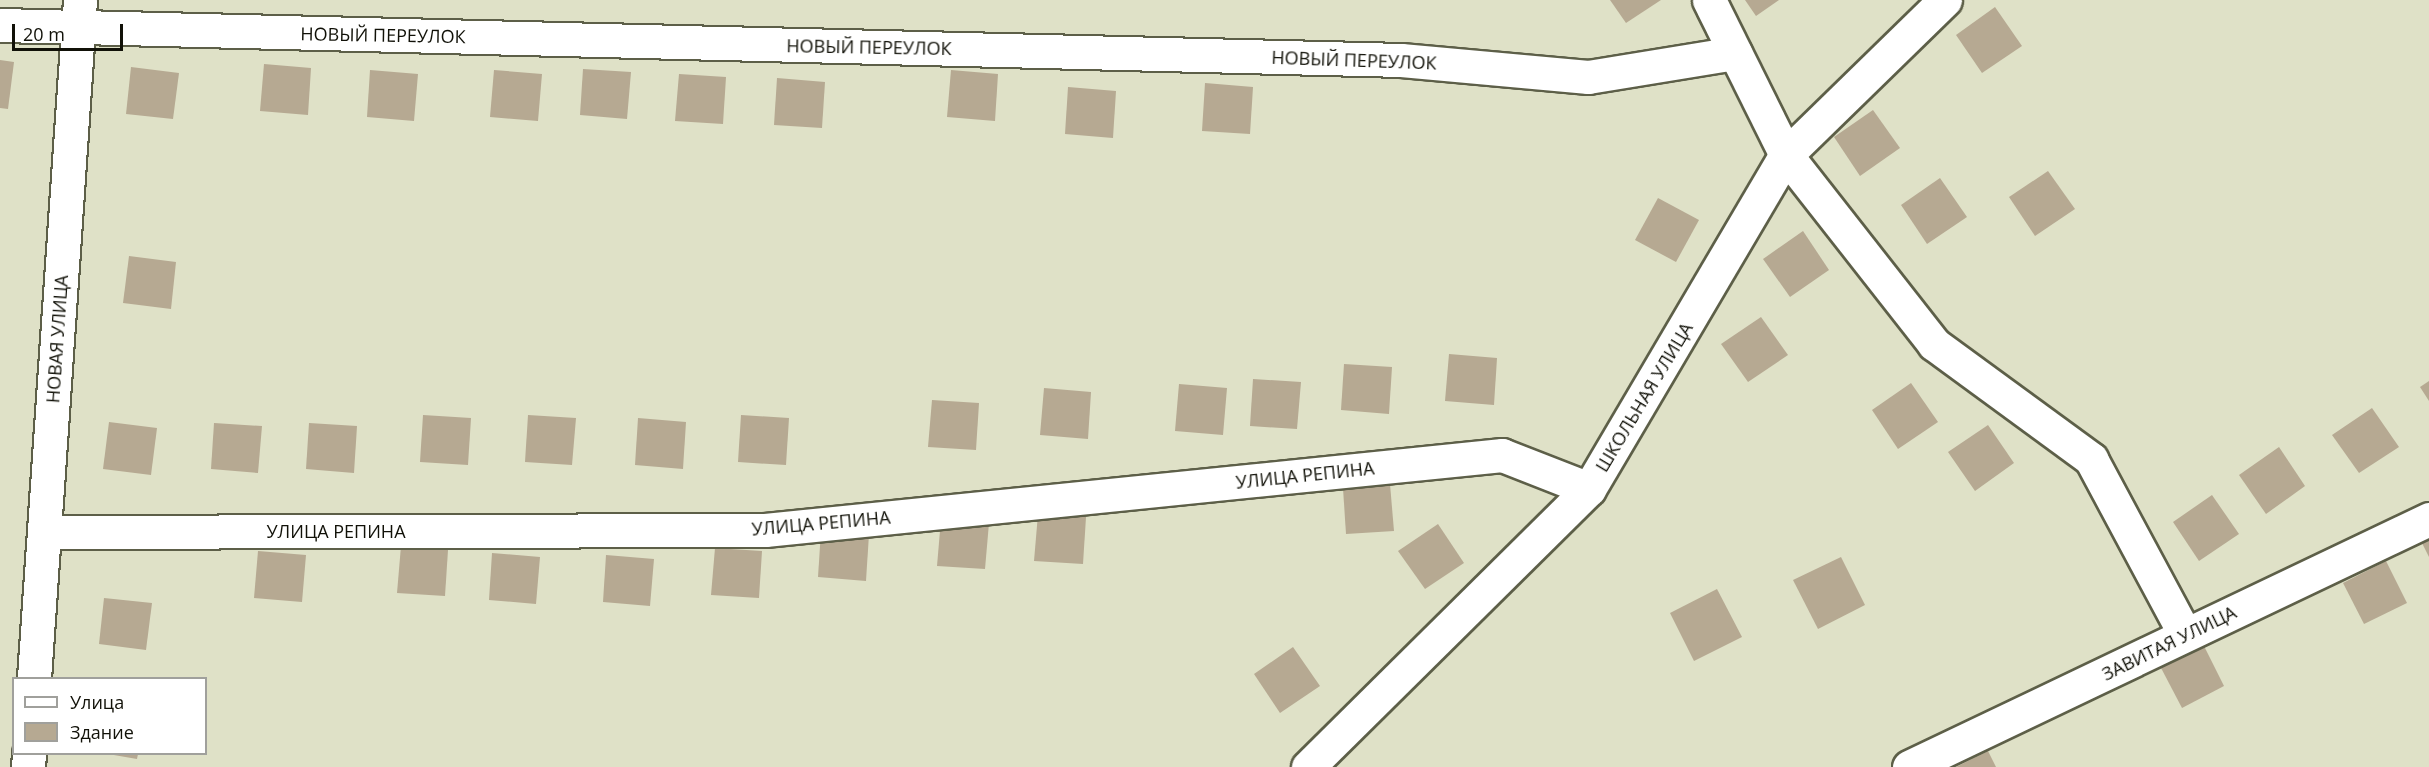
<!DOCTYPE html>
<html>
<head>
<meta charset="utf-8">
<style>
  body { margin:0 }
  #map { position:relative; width:2429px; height:767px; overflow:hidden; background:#dfe1c7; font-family:"Open Sans",sans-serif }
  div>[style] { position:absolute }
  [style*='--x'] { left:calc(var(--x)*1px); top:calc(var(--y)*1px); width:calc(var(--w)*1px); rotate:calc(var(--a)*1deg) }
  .building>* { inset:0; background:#b6a992 }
  .roads { filter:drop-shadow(2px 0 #5d5f48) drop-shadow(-2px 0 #5d5f48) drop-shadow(0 2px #5d5f48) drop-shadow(0 -2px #5d5f48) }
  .street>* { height:33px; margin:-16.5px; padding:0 16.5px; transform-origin:16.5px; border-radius:16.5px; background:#fff }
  span { translate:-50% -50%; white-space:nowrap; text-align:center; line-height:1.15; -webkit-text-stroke:6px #fff; paint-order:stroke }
  .street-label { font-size:18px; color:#111108 }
  .legend { position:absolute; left:12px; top:677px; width:195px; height:78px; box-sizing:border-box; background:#fff; border:2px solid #a0a09c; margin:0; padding:8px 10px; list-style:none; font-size:18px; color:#111108 }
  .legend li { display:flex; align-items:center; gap:12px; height:30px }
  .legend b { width:30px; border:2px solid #a0a09c }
  .scale { position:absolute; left:12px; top:24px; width:111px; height:27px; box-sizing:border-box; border:3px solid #111108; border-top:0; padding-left:8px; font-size:18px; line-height:21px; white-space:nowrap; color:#111108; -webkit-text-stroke:4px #fff; paint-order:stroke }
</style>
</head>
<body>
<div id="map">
  <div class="building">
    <div style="clip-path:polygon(1610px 0,1661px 0,1626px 23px)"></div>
    <div style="clip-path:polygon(1745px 0,1779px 0,1756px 16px)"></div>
    <div style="clip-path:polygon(1995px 7px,2022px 46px,1982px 73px,1956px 35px)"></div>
    <div style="clip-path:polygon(0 60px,14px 62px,8px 109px,0 108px)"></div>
    <div style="clip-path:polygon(264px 64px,311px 68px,308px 115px,260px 111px)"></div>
    <div style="clip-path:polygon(131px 67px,179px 73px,173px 119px,126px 114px)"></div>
    <div style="clip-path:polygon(583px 69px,631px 72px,627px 119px,580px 115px)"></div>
    <div style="clip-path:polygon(370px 70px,418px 74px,414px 121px,367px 117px)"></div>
    <div style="clip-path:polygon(494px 70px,542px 74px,538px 121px,490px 117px)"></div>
    <div style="clip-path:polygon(951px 70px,998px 74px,995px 121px,947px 117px)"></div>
    <div style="clip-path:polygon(679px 74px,726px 77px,723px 124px,675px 121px)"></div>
    <div style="clip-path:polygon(777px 78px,825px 82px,822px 128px,774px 125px)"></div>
    <div style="clip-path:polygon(1205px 83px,1253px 87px,1250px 134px,1202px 131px)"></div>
    <div style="clip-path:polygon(1068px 87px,1116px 91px,1113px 138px,1065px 134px)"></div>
    <div style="clip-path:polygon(1873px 110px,1900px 148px,1860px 176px,1834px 137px)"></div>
    <div style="clip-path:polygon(2048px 171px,2075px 209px,2035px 236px,2009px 197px)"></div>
    <div style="clip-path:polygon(1940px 178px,1967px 217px,1927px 244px,1901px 205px)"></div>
    <div style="clip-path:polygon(1658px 198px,1699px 220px,1676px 262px,1635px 240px)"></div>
    <div style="clip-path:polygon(1803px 231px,1829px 270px,1790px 297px,1763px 259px)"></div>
    <div style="clip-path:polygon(129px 256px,176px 262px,171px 309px,123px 303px)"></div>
    <div style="clip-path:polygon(1761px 317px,1788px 355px,1748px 382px,1721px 344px)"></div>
    <div style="clip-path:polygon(1449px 354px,1497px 358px,1494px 405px,1445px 401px)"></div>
    <div style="clip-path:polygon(1344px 364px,1392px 367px,1389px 414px,1341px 410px)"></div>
    <div style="clip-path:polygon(1253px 379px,1301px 382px,1297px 429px,1250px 426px)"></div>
    <div style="clip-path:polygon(2429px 381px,2429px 401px,2420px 387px)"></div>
    <div style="clip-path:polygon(1911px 383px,1938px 422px,1898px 449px,1872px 410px)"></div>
    <div style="clip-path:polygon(1179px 384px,1227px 388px,1223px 435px,1175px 431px)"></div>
    <div style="clip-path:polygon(1044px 388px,1091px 392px,1088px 439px,1040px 435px)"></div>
    <div style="clip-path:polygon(932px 400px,979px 403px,976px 450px,928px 447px)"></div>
    <div style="clip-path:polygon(2372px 408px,2399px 447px,2359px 473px,2332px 435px)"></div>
    <div style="clip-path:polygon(423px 415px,471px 418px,468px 465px,420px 462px)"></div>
    <div style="clip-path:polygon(528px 415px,576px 418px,572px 465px,525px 462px)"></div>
    <div style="clip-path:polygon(741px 415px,789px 418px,786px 465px,738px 462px)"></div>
    <div style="clip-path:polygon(638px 418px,686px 422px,683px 469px,635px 465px)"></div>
    <div style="clip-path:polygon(109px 422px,157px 428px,151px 475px,103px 469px)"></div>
    <div style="clip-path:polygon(214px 423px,262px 426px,258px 473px,211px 469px)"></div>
    <div style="clip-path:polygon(309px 423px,357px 426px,354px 473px,306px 469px)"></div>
    <div style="clip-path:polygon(1988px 425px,2014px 463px,1975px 491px,1948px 452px)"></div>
    <div style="clip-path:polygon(2279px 447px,2305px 486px,2266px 514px,2239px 475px)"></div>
    <div style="clip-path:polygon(1390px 484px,1394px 531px,1346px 534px,1343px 488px)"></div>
    <div style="clip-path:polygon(2212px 495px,2239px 534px,2199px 561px,2173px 522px)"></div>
    <div style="clip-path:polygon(1038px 514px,1086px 517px,1083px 564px,1034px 561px)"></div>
    <div style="clip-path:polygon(941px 519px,989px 523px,985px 569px,937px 566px)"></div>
    <div style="clip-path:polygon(1438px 524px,1464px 563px,1425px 589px,1398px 551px)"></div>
    <div style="clip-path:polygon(821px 531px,869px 534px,866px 581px,818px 577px)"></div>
    <div style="clip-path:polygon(2429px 537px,2429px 557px,2421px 541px)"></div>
    <div style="clip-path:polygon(401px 546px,448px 550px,445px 596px,397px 593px)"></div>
    <div style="clip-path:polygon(715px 548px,762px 551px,759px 598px,711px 595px)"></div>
    <div style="clip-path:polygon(258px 551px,306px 555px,302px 602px,254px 598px)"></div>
    <div style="clip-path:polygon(492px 553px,540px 557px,536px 604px,489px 600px)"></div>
    <div style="clip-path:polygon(606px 555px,654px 559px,650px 606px,603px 602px)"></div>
    <div style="clip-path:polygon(1841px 557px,1865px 605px,1818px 629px,1793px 580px)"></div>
    <div style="clip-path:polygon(2386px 561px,2407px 603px,2364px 624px,2343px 583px)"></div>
    <div style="clip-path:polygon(1717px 589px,1742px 637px,1694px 661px,1670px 613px)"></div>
    <div style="clip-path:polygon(104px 598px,152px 603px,146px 650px,99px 644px)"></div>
    <div style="clip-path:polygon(2203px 644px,2224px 686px,2182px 708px,2160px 666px)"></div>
    <div style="clip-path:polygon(1293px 647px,1320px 686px,1280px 713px,1254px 674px)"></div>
    <div style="clip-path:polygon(1988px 751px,1996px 767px,1956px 767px)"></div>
    <div style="clip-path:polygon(108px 754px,138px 754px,137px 759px)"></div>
  </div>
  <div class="roads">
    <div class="street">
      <div style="--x:1709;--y:0;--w:173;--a:63.6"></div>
      <div style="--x:1786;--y:155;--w:240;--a:51.9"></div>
      <div style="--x:1934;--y:344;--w:195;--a:36.2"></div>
      <div style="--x:2091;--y:459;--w:199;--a:61.8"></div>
      <div style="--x:0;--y:25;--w:1401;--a:1.43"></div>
      <div style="--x:1401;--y:60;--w:188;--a:5.2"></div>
      <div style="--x:1588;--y:77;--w:149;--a:-9.3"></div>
      <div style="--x:44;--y:532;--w:721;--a:-0.16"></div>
      <div style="--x:765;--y:530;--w:741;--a:-5.81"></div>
      <div style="--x:1502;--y:455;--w:93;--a:21.3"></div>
      <div style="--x:34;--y:678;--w:680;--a:-86.12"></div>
      <div style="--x:28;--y:767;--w:13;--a:-86"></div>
      <div style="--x:1308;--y:767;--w:395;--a:-44.7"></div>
      <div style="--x:1589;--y:489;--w:388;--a:-59.5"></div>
      <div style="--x:1786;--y:155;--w:222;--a:-44.3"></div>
      <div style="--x:1909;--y:767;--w:576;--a:-25.5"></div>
    </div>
  </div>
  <div class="street-label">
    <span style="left:383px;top:35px;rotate:1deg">НОВЫЙ ПЕРЕУЛОК</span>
    <span style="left:869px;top:47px;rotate:1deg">НОВЫЙ ПЕРЕУЛОК</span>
    <span style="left:1354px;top:60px;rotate:2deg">НОВЫЙ ПЕРЕУЛОК</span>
    <span style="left:57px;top:339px;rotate:-86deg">НОВАЯ УЛИЦА</span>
    <span style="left:1644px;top:397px;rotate:-59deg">ШКОЛЬНАЯ УЛИЦА</span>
    <span style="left:1305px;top:475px;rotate:-6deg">УЛИЦА РЕПИНА</span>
    <span style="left:821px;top:523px;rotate:-5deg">УЛИЦА РЕПИНА</span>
    <span style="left:336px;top:531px">УЛИЦА РЕПИНА</span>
    <span style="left:2169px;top:643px;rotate:-26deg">ЗАВИТАЯ УЛИЦА</span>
  </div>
  <ul class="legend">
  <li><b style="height:8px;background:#fff"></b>Улица</li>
  <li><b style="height:16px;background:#b6a992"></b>Здание</li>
  </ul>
  <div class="scale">20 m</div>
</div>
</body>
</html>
